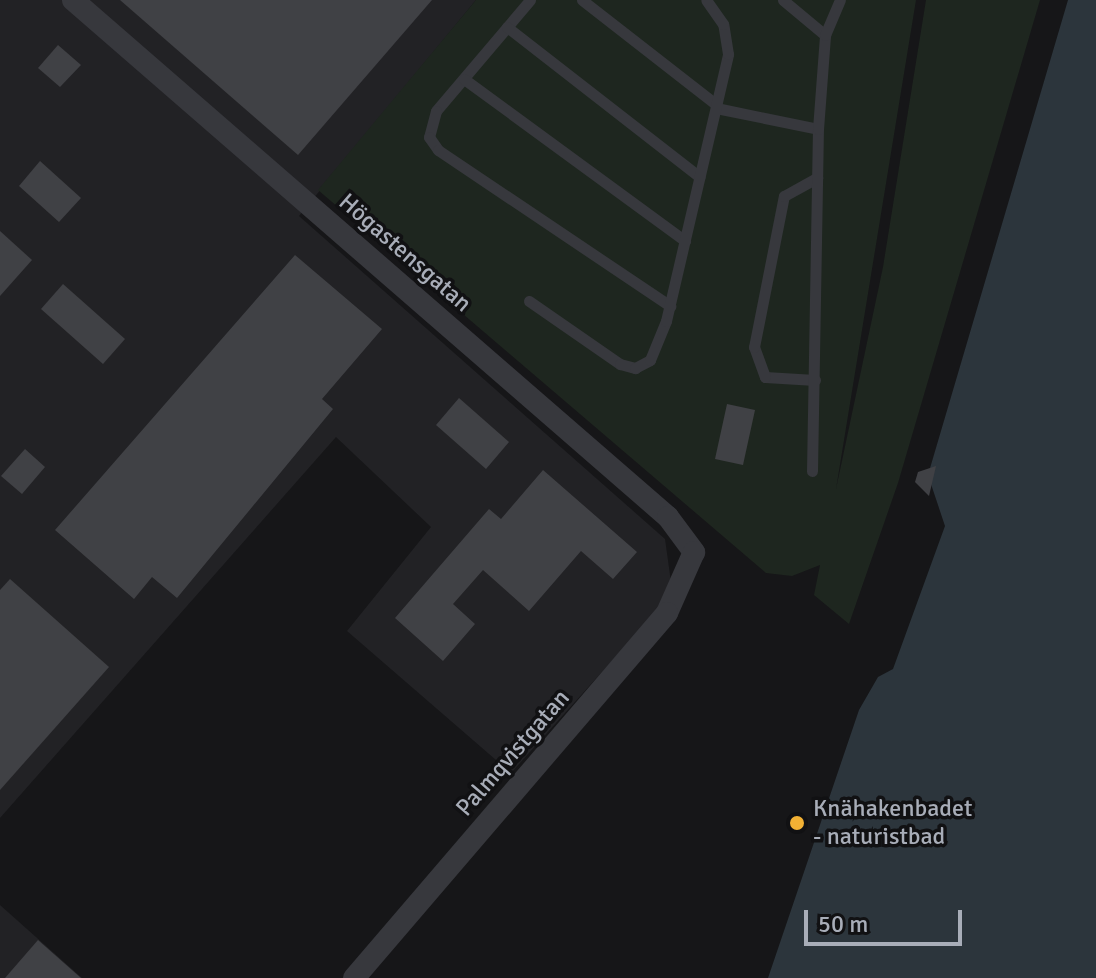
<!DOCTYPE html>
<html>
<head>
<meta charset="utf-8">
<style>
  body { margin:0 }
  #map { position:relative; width:1096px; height:978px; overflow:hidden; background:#161618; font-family:Signika,sans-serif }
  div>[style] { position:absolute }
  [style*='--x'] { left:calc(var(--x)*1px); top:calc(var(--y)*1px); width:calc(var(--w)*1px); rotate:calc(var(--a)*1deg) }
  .built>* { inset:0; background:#222225 }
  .green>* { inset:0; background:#1e261f }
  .water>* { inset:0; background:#2c353c }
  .building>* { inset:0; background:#404145 }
  .lane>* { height:11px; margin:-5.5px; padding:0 5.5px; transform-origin:5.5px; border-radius:5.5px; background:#37383d }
  .street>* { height:22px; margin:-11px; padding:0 11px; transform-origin:11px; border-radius:11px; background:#37383d }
  .dots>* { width:22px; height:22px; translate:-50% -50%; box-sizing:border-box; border:4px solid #111113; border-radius:50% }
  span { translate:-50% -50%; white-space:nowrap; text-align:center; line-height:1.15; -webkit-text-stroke:7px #111113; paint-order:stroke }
  .street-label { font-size:24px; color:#a8adb8 }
  .poi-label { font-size:24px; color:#a8adb8 }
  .left { translate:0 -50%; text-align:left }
  .scale { position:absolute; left:804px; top:910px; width:158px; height:36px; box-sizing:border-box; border:4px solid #a8adb8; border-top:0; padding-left:10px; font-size:24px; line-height:28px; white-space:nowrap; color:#a8adb8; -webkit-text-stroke:6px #111113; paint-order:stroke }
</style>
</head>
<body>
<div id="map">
  <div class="built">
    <div style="clip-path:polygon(0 0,476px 0,299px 216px,665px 539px,671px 582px,655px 613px,511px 773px,347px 631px,431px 527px,336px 437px,0 818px)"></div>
    <div style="clip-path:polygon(0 905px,82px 978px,0 978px)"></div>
  </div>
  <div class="green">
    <div style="clip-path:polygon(476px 0,916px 0,836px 489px,883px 267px,926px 0,1040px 0,898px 483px,849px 624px,814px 595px,820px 565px,792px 576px,766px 573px,318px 190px)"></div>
  </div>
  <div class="water">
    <div style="clip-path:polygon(1068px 0,1096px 0,1096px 978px,768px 978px,859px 710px,878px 677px,893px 669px,945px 526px,928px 475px)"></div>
  </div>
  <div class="building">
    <div style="clip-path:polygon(120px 0,432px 0,298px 155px)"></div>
    <div style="clip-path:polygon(58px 45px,81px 65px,60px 87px,38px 68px)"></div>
    <div style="clip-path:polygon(40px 161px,81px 198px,59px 222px,19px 186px)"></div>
    <div style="clip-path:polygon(0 231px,32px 260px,0 296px)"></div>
    <div style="clip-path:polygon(295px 255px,382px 329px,322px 399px,333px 409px,177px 598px,152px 577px,134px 599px,55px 530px)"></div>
    <div style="clip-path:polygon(63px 284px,125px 339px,103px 364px,41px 309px)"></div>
    <div style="clip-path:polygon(459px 398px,509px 442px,486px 469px,436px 425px)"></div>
    <div style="clip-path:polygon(727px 404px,755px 410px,743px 465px,715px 459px)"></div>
    <div style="clip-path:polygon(25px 449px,45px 467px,22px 494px,1px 476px)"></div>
    <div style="clip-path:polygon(936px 466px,929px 496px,915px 482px,918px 472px)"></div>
    <div style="clip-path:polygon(543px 470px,637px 552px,613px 579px,581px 551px,529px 611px,483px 570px,453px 604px,475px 624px,443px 661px,395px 618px,489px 509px,501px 519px)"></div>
    <div style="clip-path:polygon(10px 579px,109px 667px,0 790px,0 590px)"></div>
    <div style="clip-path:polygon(38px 940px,81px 978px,5px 978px)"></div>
  </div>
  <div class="lane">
    <div style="--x:530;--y:0;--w:145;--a:130.3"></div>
    <div style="--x:436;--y:111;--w:27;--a:105"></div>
    <div style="--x:429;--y:137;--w:16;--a:55"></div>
    <div style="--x:438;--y:150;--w:280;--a:33.9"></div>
    <div style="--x:582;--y:0;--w:171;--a:37.9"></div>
    <div style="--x:783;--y:0;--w:55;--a:39.8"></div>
    <div style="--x:507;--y:27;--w:244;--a:37.9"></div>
    <div style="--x:464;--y:79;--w:274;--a:36.2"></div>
    <div style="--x:716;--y:108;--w:104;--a:11.6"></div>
    <div style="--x:529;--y:301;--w:111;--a:34.7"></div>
    <div style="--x:620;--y:364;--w:16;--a:15"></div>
    <div style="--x:635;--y:368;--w:17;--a:-28"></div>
    <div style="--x:650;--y:360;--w:42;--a:-67.7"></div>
    <div style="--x:666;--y:321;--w:274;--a:-76.9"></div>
    <div style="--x:728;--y:54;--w:30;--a:-99"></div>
    <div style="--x:723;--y:24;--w:29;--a:-125"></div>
    <div style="--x:815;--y:380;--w:50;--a:-176.6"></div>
    <div style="--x:765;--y:377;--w:32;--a:-110"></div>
    <div style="--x:754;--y:347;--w:154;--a:-78.8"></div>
    <div style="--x:784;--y:196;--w:38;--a:-29"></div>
    <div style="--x:812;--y:471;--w:342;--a:-89"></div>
    <div style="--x:818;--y:129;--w:94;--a:-85.7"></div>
    <div style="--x:825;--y:35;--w:38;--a:-67"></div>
  </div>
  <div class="street">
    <div style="--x:73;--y:0;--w:788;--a:40.99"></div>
    <div style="--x:668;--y:517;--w:44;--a:53.4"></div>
    <div style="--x:694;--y:552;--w:67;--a:113.9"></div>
    <div style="--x:667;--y:613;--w:481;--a:130.6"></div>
  </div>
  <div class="dots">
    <div style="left:797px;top:823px;background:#f2b134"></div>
  </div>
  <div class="street-label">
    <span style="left:405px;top:253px;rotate:41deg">Högastensgatan</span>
    <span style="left:513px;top:753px;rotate:-49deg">Palmqvistgatan</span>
  </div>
  <div class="poi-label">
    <span class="left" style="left:813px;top:823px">Knähakenbadet<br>- naturistbad</span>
  </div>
  <div class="scale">50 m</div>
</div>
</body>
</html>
